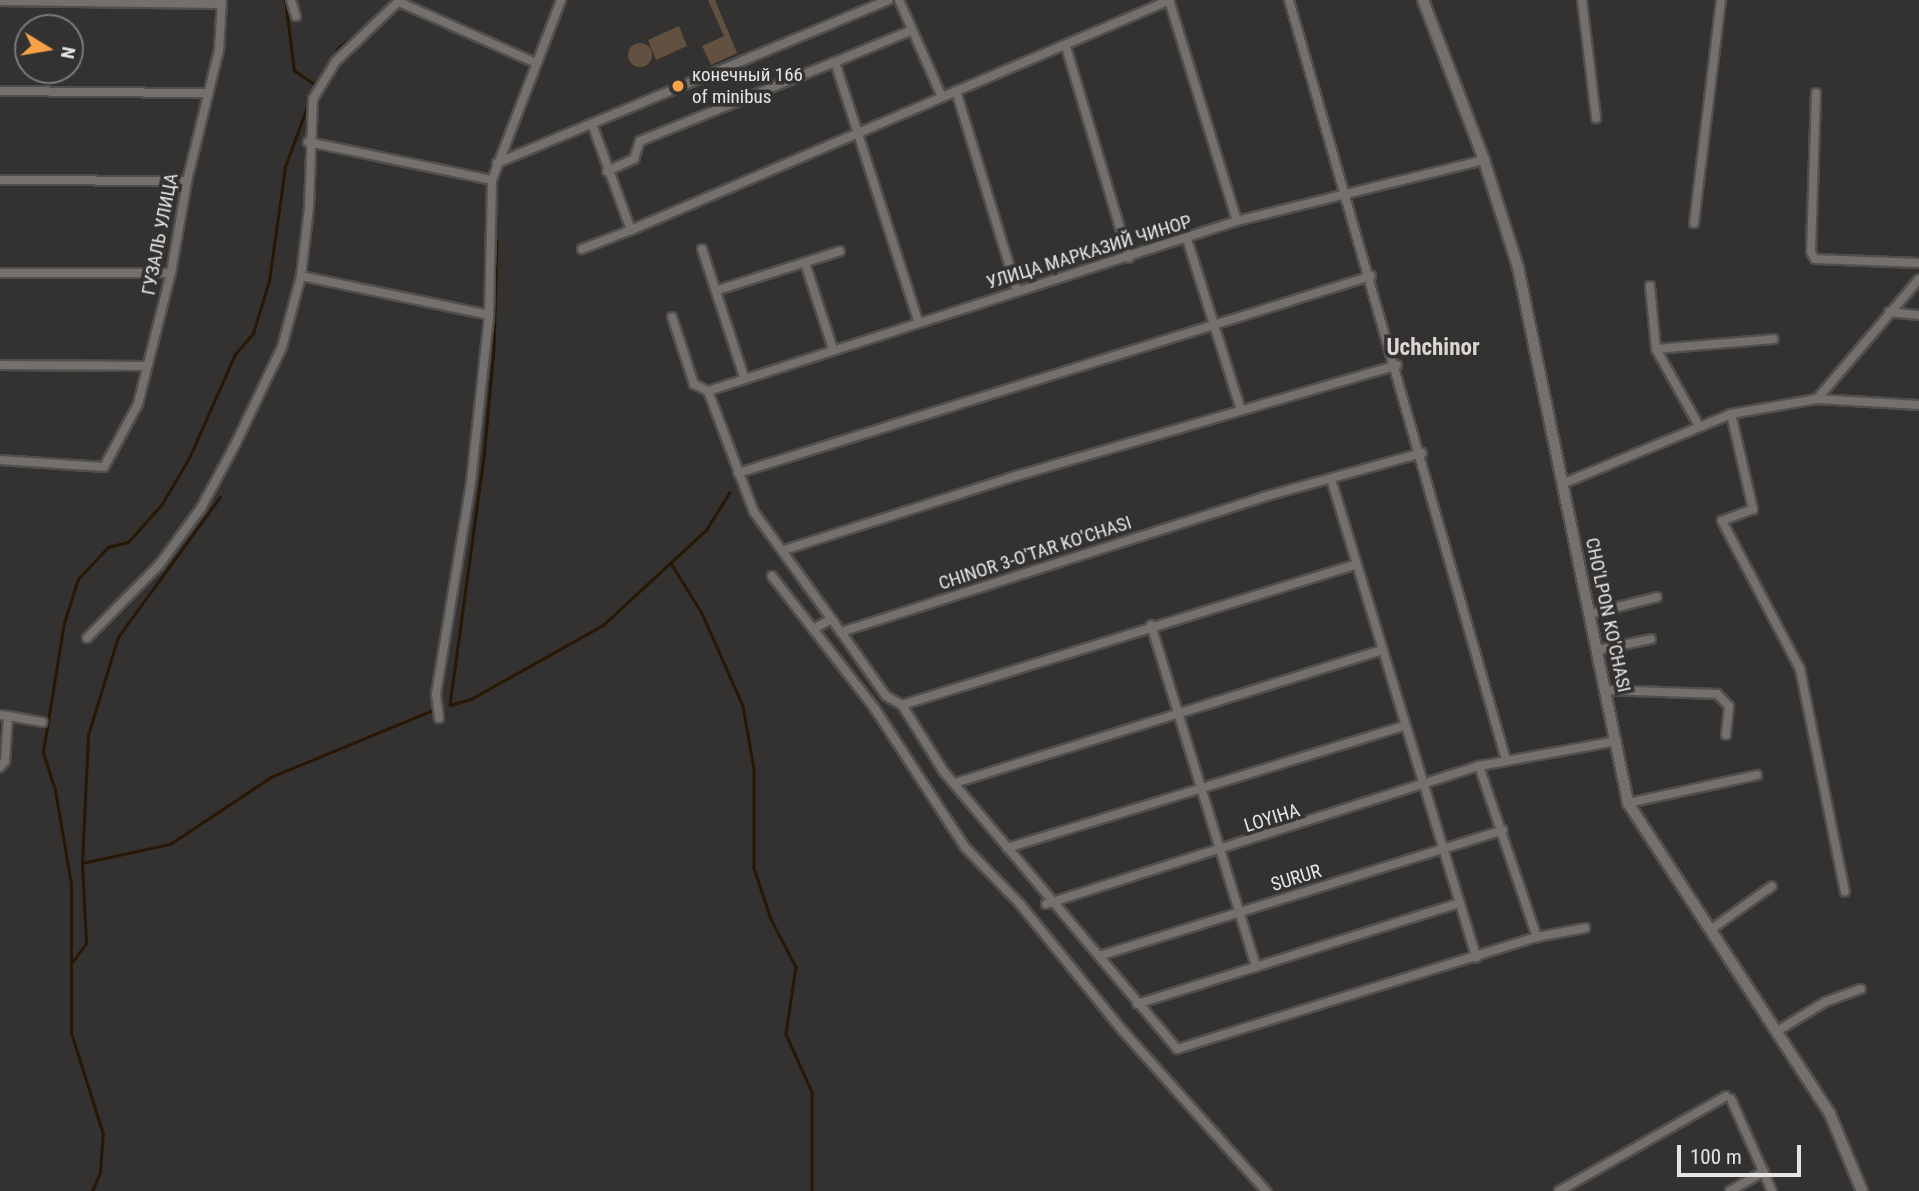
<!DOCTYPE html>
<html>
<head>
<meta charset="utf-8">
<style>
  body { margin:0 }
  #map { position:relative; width:1919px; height:1191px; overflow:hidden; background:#343230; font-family:"Roboto Condensed",sans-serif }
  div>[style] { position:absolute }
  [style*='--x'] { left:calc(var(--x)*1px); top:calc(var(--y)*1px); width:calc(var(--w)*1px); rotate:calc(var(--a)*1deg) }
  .green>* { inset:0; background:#625040 }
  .round { border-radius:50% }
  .stream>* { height:2.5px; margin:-1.25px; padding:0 1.25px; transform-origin:1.25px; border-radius:1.25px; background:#291706 }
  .roads { filter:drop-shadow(2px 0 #514f4d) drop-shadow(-2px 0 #514f4d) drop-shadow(0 2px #514f4d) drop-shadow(0 -2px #514f4d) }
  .minor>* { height:8px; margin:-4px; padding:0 4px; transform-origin:4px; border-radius:4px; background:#73706e }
  .secondary>* { height:10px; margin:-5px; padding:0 5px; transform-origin:5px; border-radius:5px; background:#73706e }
  .dots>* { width:19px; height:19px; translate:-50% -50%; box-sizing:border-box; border:4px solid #343230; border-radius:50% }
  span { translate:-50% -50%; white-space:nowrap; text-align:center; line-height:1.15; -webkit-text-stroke:7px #343230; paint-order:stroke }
  .poi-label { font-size:19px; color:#e7e5e4 }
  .left { translate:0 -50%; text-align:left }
  .street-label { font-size:19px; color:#e7e5e4 }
  .quarter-label { font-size:23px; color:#dad7d4; font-weight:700 }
  .north { position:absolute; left:14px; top:14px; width:70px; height:70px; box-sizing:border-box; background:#343230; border:2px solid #7c7a78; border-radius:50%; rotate:101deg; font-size:19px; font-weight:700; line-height:28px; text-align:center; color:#e7e5e4 }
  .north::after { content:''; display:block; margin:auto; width:24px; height:32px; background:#f6a248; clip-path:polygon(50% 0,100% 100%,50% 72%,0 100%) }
  .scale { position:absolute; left:1677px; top:1145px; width:124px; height:32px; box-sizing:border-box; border:4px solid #e7e5e4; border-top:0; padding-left:9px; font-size:21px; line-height:24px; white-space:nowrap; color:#e7e5e4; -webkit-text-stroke:5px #343230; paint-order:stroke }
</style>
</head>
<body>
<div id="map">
  <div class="green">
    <div style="clip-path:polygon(708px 0,715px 0,737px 53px,711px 65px,702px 46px,724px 36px)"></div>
    <div style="clip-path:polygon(679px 26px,687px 46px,656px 60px,648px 40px)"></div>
    <div class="round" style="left:628px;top:43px;width:24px;height:24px"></div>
  </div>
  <div class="stream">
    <div style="--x:315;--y:85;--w:45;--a:-57.7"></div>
    <div style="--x:339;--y:47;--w:32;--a:-36"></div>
    <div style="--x:497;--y:241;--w:109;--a:91.6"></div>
    <div style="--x:494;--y:350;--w:107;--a:95.3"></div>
    <div style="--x:484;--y:457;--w:250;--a:97.8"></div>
    <div style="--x:450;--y:705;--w:22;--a:-16"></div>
    <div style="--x:471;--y:699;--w:151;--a:-29.3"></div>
    <div style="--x:603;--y:625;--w:140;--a:-42.7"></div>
    <div style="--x:706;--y:530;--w:44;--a:-58.1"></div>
    <div style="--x:671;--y:563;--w:59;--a:58.2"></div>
    <div style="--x:702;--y:613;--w:102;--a:66.2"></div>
    <div style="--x:743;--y:706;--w:64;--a:80.1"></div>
    <div style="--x:754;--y:769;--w:99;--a:90"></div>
    <div style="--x:754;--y:868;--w:54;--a:71.6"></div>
    <div style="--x:771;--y:919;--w:54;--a:62.5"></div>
    <div style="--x:796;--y:967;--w:68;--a:98.5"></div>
    <div style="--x:786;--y:1034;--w:64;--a:65.9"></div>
    <div style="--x:812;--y:1092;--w:99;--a:90"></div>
    <div style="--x:82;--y:863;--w:128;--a:-87.3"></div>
    <div style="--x:88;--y:735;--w:102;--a:-73"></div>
    <div style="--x:118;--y:637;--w:173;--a:-53.9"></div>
    <div style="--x:71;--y:964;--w:80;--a:-90"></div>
    <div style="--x:71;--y:884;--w:95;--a:-99.7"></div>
    <div style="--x:55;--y:790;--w:40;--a:-108"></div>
    <div style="--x:43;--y:752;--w:131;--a:-80.8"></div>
    <div style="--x:64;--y:623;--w:46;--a:-72.3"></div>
    <div style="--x:78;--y:579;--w:44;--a:-46.8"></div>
    <div style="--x:108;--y:547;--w:21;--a:-14"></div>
    <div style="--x:128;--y:542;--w:51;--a:-48.2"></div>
    <div style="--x:162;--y:504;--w:53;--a:-59.6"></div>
    <div style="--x:189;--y:458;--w:114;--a:-66.1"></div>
    <div style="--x:235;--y:354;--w:28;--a:-49"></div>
    <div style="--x:253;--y:333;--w:54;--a:-72.9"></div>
    <div style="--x:269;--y:281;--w:115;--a:-82"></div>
    <div style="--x:285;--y:167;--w:87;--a:-69.9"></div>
    <div style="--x:315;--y:85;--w:25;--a:-146"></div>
    <div style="--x:294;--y:71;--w:72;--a:-97.2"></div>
    <div style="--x:92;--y:1191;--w:20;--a:-66"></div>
    <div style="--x:100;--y:1173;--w:39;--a:-86"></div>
    <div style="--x:103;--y:1134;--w:106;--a:-107.6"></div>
    <div style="--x:71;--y:1033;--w:69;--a:-90"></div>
    <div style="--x:71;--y:964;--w:26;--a:-54"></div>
    <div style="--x:86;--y:943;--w:80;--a:-92.9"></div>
    <div style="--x:82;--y:863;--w:90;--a:-12.2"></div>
    <div style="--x:170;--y:844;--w:121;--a:-33.6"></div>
    <div style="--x:271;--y:777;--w:175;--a:-22.5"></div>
  </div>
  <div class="roads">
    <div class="minor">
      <div style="--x:291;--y:0;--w:17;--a:73"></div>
      <div style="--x:899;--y:0;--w:106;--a:66.1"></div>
      <div style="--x:1169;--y:0;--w:231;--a:72.9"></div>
      <div style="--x:1289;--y:0;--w:790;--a:74.06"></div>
      <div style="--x:1582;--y:0;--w:119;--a:83.2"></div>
      <div style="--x:0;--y:1;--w:221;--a:0.8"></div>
      <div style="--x:399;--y:2;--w:148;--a:24"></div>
      <div style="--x:910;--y:31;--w:81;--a:157.5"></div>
      <div style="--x:835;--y:62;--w:274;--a:72.2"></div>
      <div style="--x:1066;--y:47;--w:220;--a:73.4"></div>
      <div style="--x:0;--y:91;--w:207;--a:0.6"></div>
      <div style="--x:956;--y:91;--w:209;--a:73"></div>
      <div style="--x:1816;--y:93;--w:159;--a:91.8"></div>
      <div style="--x:1811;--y:252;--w:8;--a:60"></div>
      <div style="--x:1815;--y:259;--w:104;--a:2.2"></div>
      <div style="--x:592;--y:124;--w:113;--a:69.8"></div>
      <div style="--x:631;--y:230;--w:586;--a:-23.11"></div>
      <div style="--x:308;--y:142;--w:188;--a:11.7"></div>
      <div style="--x:497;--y:163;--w:424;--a:-22.6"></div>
      <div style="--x:607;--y:171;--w:30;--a:-24"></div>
      <div style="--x:634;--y:159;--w:19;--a:-72"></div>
      <div style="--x:640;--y:141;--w:210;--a:-22.1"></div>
      <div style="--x:0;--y:180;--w:187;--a:0.3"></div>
      <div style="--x:1694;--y:223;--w:225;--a:-83.1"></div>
      <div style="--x:1187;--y:239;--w:179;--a:72.5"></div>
      <div style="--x:582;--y:249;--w:53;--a:-21.2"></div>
      <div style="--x:702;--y:249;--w:135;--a:71.8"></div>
      <div style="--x:805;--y:263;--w:90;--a:72"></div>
      <div style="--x:0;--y:273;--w:171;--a:0"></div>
      <div style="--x:301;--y:276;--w:192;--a:11.7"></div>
      <div style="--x:1650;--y:286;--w:63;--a:84.6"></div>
      <div style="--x:1656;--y:349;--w:88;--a:60.8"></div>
      <div style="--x:718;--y:290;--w:128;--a:-17.7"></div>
      <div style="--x:1889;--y:312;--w:30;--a:6"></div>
      <div style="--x:672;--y:317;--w:71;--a:71.8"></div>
      <div style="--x:694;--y:384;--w:16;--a:27"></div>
      <div style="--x:708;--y:391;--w:129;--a:69.2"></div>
      <div style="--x:754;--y:512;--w:148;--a:54.1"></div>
      <div style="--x:841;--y:632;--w:443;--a:-17.7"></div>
      <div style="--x:1263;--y:497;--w:165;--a:-15.5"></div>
      <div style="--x:1656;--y:349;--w:118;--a:-4.8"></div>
      <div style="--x:0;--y:365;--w:146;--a:0.4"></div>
      <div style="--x:708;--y:391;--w:556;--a:-17.82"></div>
      <div style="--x:1237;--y:221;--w:254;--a:-13.9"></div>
      <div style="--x:1817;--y:399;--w:102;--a:3.4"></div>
      <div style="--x:1731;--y:414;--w:98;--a:77"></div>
      <div style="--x:1753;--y:509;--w:33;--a:159"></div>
      <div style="--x:1722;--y:521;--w:167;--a:62.2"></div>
      <div style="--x:1800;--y:669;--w:227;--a:78.6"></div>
      <div style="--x:0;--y:460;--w:104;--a:3.9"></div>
      <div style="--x:104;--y:467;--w:72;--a:-61.6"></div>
      <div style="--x:138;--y:404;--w:135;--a:-75.9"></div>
      <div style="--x:171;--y:273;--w:93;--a:-80.1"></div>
      <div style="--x:187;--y:181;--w:135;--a:-76.3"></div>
      <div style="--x:219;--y:50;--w:50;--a:-86.6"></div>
      <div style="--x:738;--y:473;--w:663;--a:-17.29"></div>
      <div style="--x:1331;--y:479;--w:500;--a:73.1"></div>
      <div style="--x:1562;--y:484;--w:183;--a:-22.5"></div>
      <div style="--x:1731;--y:414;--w:87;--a:-9.9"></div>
      <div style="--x:1817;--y:399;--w:157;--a:-49.6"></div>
      <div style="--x:784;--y:550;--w:236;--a:-17.7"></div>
      <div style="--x:1009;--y:478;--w:404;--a:-16.2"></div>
      <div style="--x:772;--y:576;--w:168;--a:52.2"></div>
      <div style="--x:875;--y:709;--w:165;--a:56.9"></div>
      <div style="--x:965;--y:847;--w:79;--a:46"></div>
      <div style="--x:1020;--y:904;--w:164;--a:51"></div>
      <div style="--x:1123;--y:1031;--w:215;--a:48.2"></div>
      <div style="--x:1590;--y:614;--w:69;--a:-14.2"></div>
      <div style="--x:1151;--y:625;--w:358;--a:72.9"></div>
      <div style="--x:813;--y:629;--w:21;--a:-28"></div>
      <div style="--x:841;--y:632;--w:78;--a:54.9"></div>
      <div style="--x:886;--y:696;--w:18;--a:29"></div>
      <div style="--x:902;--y:705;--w:474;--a:-17.2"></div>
      <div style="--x:87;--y:638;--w:103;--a:-45.4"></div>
      <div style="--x:159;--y:565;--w:71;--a:-53.6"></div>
      <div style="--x:201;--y:508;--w:74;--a:-61.7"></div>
      <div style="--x:236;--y:443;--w:106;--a:-64.4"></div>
      <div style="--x:282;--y:347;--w:73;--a:-75"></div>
      <div style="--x:301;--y:276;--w:68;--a:-83.3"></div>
      <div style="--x:309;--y:208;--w:109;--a:-87.9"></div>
      <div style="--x:313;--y:99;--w:44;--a:-58.8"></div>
      <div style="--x:336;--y:61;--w:88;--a:-43.6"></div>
      <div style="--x:1598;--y:650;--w:54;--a:-11.7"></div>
      <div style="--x:1606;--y:690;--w:111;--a:2.1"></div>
      <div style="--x:1717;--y:694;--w:17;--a:45"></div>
      <div style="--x:1729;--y:706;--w:29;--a:96"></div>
      <div style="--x:902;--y:705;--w:79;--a:57.9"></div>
      <div style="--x:944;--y:772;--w:362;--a:49.9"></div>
      <div style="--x:1177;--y:1049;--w:377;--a:-17.3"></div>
      <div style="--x:1537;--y:937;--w:49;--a:-10.6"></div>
      <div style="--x:0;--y:715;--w:8;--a:7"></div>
      <div style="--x:8;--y:716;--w:45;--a:93.8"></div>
      <div style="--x:5;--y:761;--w:8;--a:130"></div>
      <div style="--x:8;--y:716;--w:35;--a:10"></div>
      <div style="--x:439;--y:718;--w:24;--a:-97"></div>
      <div style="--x:436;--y:694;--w:215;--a:-80.6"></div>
      <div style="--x:471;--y:482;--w:168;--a:-83.8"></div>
      <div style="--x:489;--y:315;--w:135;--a:-88.7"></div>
      <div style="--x:492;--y:180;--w:193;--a:-69"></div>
      <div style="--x:1479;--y:766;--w:181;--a:71.3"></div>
      <div style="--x:955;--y:783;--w:446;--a:-17.3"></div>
      <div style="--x:1628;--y:803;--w:132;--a:-12.2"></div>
      <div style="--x:1007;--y:848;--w:415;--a:-17.1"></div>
      <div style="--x:1046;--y:904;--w:454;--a:-17.7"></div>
      <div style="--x:1479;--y:766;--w:140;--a:-10.3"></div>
      <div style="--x:1713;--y:928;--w:72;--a:-35.4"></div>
      <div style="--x:1099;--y:956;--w:423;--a:-17.3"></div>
      <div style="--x:1137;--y:1004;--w:337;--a:-17.4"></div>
      <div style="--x:1779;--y:1030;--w:54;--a:-31.3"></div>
      <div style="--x:1825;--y:1002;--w:38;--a:-20"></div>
      <div style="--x:1731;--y:1099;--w:101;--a:66"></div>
      <div style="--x:1559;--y:1191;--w:192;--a:-29.6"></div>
      <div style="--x:1730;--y:1191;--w:39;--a:-30"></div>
    </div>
    <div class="secondary">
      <div style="--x:1423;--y:0;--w:171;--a:69.1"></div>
      <div style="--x:1484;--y:160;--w:112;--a:72.4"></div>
      <div style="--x:1518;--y:267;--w:547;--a:78.4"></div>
      <div style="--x:1628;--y:803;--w:371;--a:57"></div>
      <div style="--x:1830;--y:1114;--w:83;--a:67.4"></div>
    </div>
  </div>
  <div class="dots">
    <div style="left:678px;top:86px;background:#f6a248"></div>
  </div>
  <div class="poi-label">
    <span class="left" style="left:692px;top:86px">конечный 166<br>of minibus</span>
  </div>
  <div class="street-label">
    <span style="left:160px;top:234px;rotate:-79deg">ГУЗАЛЬ УЛИЦА</span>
    <span style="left:1089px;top:252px;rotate:-17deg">УЛИЦА МАРКАЗИЙ ЧИНОР</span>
    <span style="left:1035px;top:553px;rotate:-18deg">CHINOR 3-O'TAR KO'CHASI</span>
    <span style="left:1608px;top:615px;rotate:78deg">CHO'LPON KO'CHASI</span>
    <span style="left:1272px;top:818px;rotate:-17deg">LOYIHA</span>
    <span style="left:1296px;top:878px;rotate:-17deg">SURUR</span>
  </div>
  <div class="quarter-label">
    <span style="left:1433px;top:348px">Uchchinor</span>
  </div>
  <div class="north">N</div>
  <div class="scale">100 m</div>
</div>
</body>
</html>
